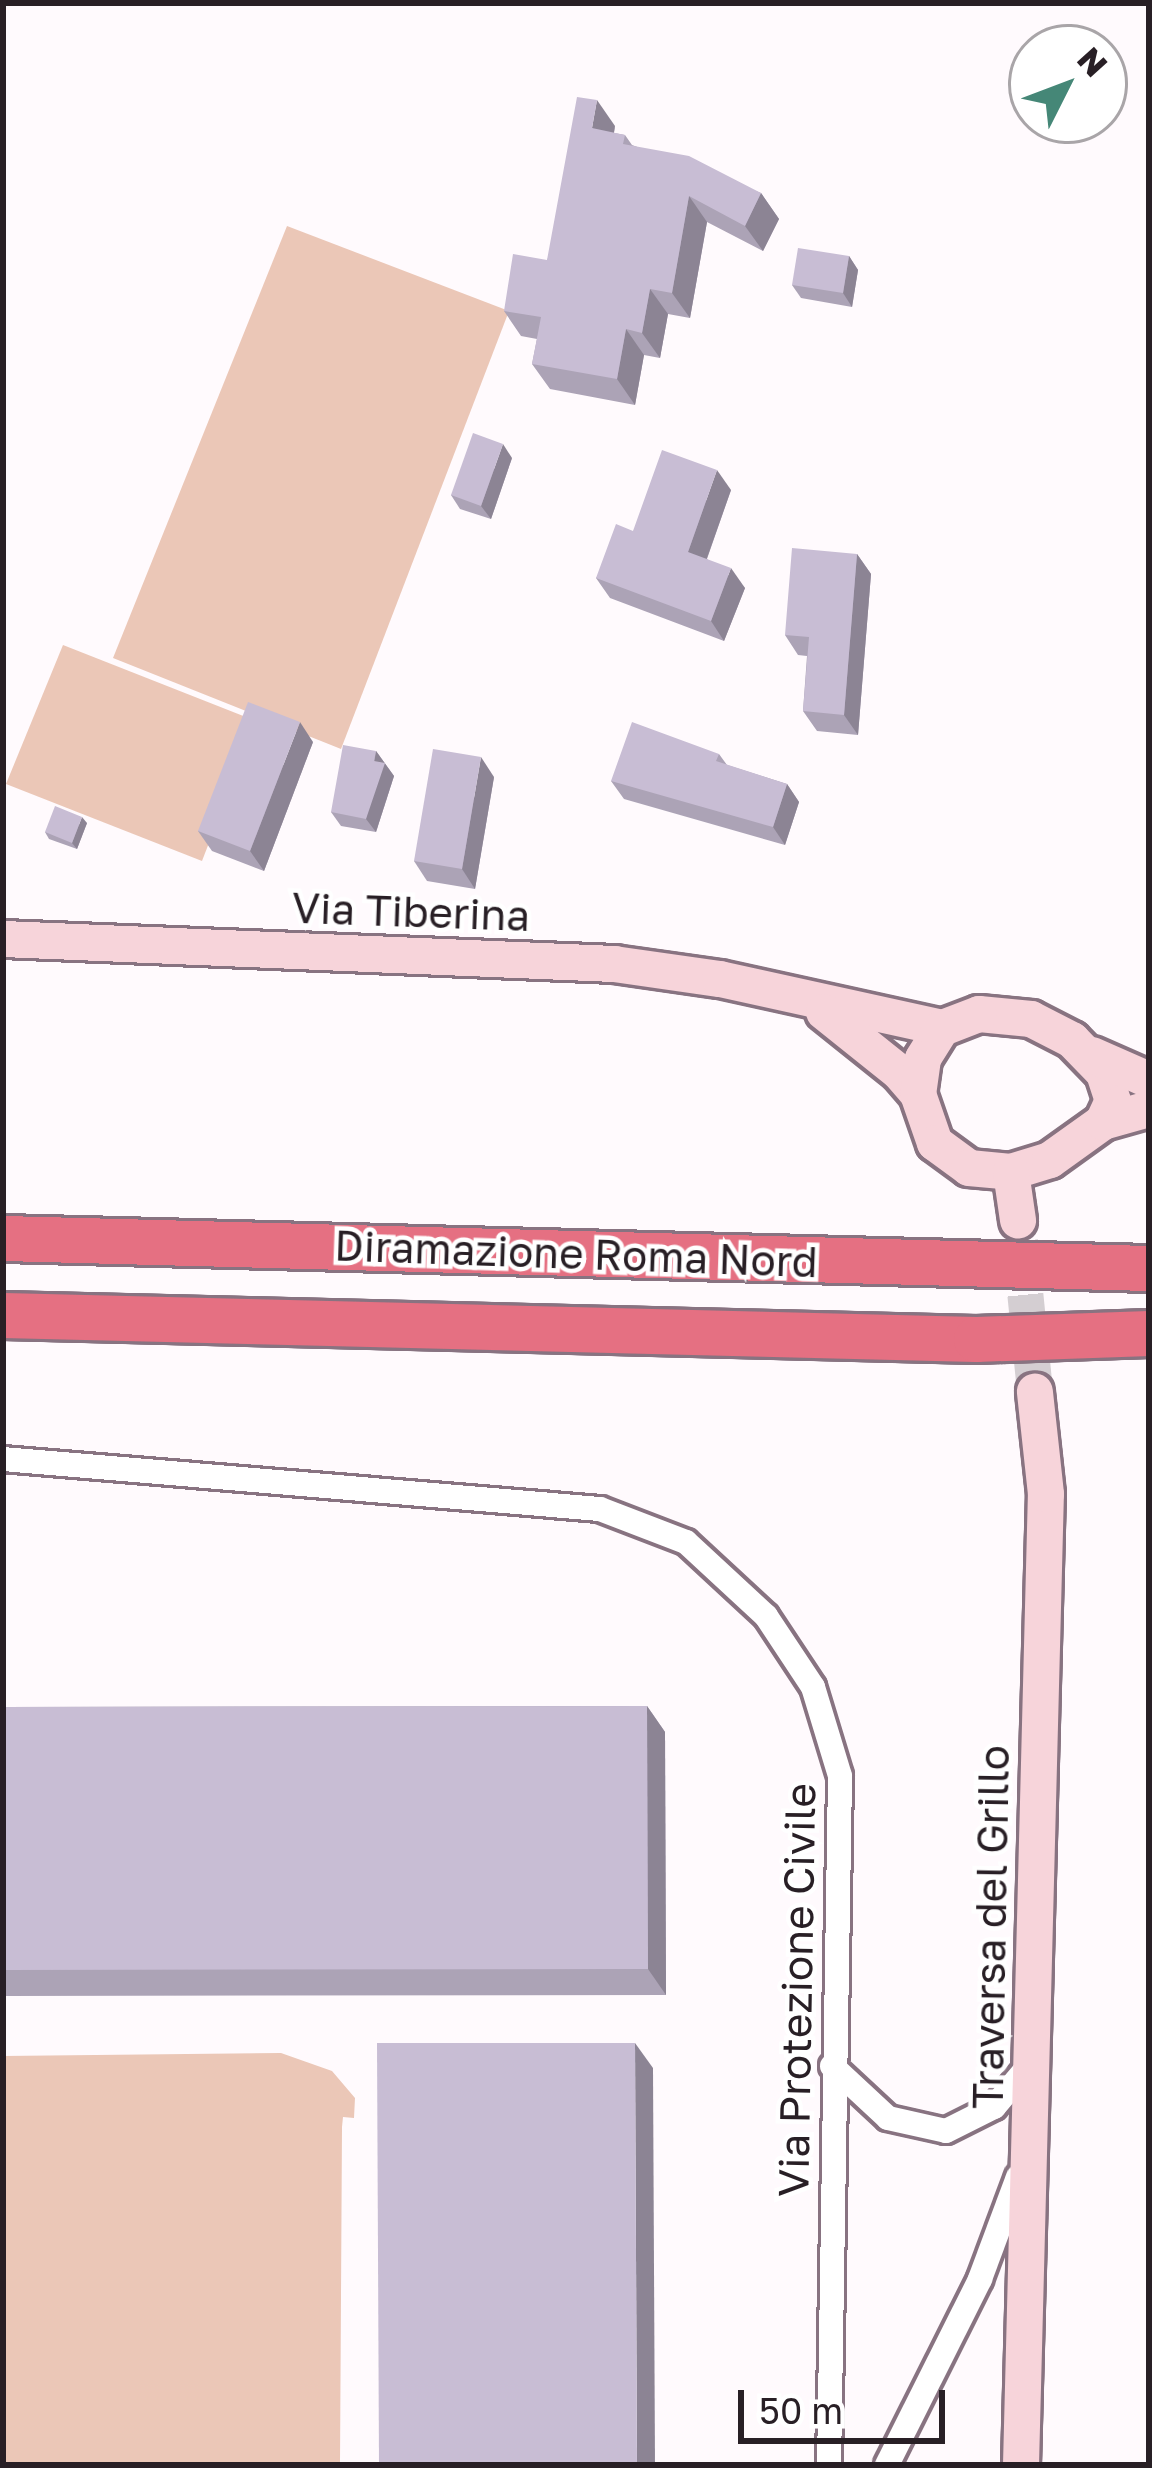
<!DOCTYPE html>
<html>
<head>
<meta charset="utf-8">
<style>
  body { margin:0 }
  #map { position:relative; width:1152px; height:2468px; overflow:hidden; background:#fffafd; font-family:"Golos Text",sans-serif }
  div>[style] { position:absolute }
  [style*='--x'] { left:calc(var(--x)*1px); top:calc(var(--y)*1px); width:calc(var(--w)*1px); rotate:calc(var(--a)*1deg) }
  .green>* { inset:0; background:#ebc7b7 }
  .secondary-tunnel>* { height:36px; margin-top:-18px; transform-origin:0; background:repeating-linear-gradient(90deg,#d4ced2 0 36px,transparent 0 54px) }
  .roads { filter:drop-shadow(3px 0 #887381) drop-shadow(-3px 0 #887381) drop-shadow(0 3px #887381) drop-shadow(0 -3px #887381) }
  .minor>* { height:24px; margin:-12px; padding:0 12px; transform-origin:12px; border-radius:12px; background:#fff }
  .secondary>* { height:36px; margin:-18px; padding:0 18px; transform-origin:18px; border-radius:18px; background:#f7d4da }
  .motorway>* { height:45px; margin:-22.5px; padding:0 22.5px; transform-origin:22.5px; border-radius:22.5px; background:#e57082 }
  .wall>* { inset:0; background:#aca3b6 }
  .shaded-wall>* { inset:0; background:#8c8494 }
  .building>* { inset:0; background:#c8bdd4 }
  span { translate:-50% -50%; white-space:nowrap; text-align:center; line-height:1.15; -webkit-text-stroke:9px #fff; paint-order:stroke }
  .street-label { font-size:42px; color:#281f25 }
  .frame { position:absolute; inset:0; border:6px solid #281f25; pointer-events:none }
  .north { position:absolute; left:1008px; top:24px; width:120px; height:120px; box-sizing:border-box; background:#fff; border:3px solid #a9a5a8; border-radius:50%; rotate:48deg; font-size:33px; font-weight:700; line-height:48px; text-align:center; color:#281f25 }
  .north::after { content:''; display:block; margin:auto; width:42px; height:54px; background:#458777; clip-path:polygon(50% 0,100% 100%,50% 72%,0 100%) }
  .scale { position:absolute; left:738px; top:2390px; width:207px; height:54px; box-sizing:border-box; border:6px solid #281f25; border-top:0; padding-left:15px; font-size:36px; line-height:42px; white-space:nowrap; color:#281f25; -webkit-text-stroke:9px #fff; paint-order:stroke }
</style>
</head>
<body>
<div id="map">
  <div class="green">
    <div style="clip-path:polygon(287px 226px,509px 311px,341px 749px,113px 658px)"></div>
    <div style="clip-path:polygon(63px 645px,256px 721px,202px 861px,6px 784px)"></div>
    <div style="clip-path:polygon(281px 2053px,332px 2071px,355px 2098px,354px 2118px,343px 2117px,342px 2127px,340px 2465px,3px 2465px,3px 2056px)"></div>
  </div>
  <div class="secondary-tunnel">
    <div style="--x:1020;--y:1241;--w:152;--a:84.3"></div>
  </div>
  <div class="roads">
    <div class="minor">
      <div style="--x:3;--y:1459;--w:599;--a:4.79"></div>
      <div style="--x:600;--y:1509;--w:92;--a:21"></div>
      <div style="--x:686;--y:1542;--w:109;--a:42.8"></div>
      <div style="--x:766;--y:1616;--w:85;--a:56.5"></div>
      <div style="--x:813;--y:1687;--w:93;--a:73.1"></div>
      <div style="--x:840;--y:1776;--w:689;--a:90.91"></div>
      <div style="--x:832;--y:2066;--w:76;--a:42.9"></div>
      <div style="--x:888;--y:2118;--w:59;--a:12.6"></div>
      <div style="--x:946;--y:2131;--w:54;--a:-26.6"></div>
      <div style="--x:994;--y:2107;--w:57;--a:-49.9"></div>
      <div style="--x:887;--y:2465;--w:208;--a:-63.4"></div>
      <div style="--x:980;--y:2279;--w:109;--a:-69.6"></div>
    </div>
    <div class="secondary">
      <div style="--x:3;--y:939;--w:612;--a:2.34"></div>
      <div style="--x:614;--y:964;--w:107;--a:8.1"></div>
      <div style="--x:720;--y:979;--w:227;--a:12.4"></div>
      <div style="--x:824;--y:1012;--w:96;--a:38.7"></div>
      <div style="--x:899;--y:1072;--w:29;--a:49"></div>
      <div style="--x:918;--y:1094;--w:52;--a:70.9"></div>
      <div style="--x:935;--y:1143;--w:42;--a:36.3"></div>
      <div style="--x:969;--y:1168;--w:42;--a:5.4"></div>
      <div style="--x:1011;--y:1172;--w:41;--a:-17.1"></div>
      <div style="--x:1050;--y:1160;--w:65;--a:-35.6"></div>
      <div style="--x:1103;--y:1122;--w:23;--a:-65"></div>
      <div style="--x:1113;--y:1101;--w:29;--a:-108"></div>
      <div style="--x:1104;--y:1073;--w:46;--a:-134.1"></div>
      <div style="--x:1072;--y:1040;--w:46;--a:-152.9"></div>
      <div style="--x:1031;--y:1019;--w:52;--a:-174.5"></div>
      <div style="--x:979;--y:1014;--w:40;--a:159"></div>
      <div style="--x:942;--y:1028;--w:36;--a:122"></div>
      <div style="--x:923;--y:1059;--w:35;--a:98"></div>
      <div style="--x:1092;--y:1055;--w:62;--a:23.7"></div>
      <div style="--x:1103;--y:1122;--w:48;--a:-15.8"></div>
      <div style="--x:1011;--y:1172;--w:49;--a:81.7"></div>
      <div style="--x:1021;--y:2465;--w:971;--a:-88.53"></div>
      <div style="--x:1046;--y:1494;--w:103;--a:-96.2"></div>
    </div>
    <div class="motorway">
      <div style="--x:3;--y:1238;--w:1146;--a:1.5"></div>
      <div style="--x:3;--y:1315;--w:973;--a:1.41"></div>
      <div style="--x:976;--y:1339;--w:173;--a:-2"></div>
    </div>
  </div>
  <div class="wall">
    <div style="clip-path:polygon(615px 126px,614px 133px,625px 135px,632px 145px,761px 193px,779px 219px,763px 251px,707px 222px,690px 318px,668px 314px,660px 358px,644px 355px,635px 405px,550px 389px,532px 364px,537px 339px,521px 336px,504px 311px,547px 260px)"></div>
    <div style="clip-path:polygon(849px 256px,858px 270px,852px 307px,801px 298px,792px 285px)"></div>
    <div style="clip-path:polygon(512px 458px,491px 519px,460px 509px,451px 495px)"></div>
    <div style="clip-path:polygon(731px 490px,707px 559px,745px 588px,724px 641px,610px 598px,596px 578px,633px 531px)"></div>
    <div style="clip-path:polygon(857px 554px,871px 574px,858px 735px,817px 731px,803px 711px,807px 656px,798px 655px,785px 635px)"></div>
    <div style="clip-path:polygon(313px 742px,264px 871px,212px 851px,198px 831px)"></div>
    <div style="clip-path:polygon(376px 751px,394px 776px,376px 832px,341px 826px,331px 812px)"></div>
    <div style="clip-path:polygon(719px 754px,727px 765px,787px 784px,799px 802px,785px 845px,624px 799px,611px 781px)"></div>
    <div style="clip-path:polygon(494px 777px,475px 889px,427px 881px,414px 861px)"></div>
    <div style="clip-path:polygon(87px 823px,77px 849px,49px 839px,45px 832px)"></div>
    <div style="clip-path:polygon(647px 1706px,665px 1732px,666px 1995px,3px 1996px,3px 1707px)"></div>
  </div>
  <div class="shaded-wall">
    <div style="clip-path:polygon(597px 100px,615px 126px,610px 154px,592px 128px)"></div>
    <div style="clip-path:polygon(761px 193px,779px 219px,763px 251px,745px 226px)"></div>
    <div style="clip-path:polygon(689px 196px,707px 222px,690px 318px,672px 293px)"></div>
    <div style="clip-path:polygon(849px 256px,858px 270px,852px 307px,843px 293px)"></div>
    <div style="clip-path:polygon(650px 289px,668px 314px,660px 358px,642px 333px)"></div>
    <div style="clip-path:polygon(626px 329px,644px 355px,635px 405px,617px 379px)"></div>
    <div style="clip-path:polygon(503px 444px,512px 458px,491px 519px,481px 506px)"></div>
    <div style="clip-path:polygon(717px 470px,731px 490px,702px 572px,688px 552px)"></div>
    <div style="clip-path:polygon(857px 554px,871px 574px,858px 735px,844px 715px)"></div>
    <div style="clip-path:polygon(731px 568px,745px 588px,724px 641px,711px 621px)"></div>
    <div style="clip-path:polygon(300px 722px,313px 742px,264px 871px,250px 851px)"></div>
    <div style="clip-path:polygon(376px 751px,394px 776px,376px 832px,366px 819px)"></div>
    <div style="clip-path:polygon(481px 757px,494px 777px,475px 889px,462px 869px)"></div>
    <div style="clip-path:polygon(787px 784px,799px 802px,785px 845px,773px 827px)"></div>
    <div style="clip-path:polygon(82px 817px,87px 823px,77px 849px,72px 843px)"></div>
    <div style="clip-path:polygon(647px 1706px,665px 1732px,666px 1995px,648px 1969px)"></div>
    <div style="clip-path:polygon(635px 2043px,653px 2068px,655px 2465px,637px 2465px)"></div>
  </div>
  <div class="building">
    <div style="clip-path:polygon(577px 97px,597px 100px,592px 128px,625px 135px,623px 144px,689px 156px,761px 193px,745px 226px,689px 196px,672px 293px,650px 289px,642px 333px,626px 329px,617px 379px,532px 364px,541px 317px,504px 311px,513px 254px,547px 260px)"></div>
    <div style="clip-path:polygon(798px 248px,849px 256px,843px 293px,792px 285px)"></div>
    <div style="clip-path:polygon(473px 433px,503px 444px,481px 506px,451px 495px)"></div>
    <div style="clip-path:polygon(662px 450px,717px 470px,688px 552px,731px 568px,711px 621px,596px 578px,616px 524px,633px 531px)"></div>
    <div style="clip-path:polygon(792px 548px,857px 554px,844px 715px,803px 711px,809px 637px,785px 635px)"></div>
    <div style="clip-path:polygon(248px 702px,300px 722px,250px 851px,198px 831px)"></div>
    <div style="clip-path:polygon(632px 722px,719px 754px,716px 761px,787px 784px,773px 827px,611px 781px)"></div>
    <div style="clip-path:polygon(343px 745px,376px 751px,374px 761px,385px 763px,366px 819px,331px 812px)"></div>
    <div style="clip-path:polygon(433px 749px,481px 757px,462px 869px,414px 861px)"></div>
    <div style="clip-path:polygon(55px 806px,82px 817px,72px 843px,45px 832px)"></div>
    <div style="clip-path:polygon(647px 1706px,648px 1969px,3px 1970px,3px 1707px)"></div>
    <div style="clip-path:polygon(377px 2043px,635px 2043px,637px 2465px,379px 2465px)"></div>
  </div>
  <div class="street-label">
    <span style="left:411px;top:911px;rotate:2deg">Via Tiberina</span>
    <span style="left:576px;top:1253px;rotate:2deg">Diramazione Roma Nord</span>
    <span style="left:990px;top:1927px;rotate:-89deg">Traversa del Grillo</span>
    <span style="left:796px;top:1990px;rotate:-89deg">Via Protezione Civile</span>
  </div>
  <div class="frame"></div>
  <div class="north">N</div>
  <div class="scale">50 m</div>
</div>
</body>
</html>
